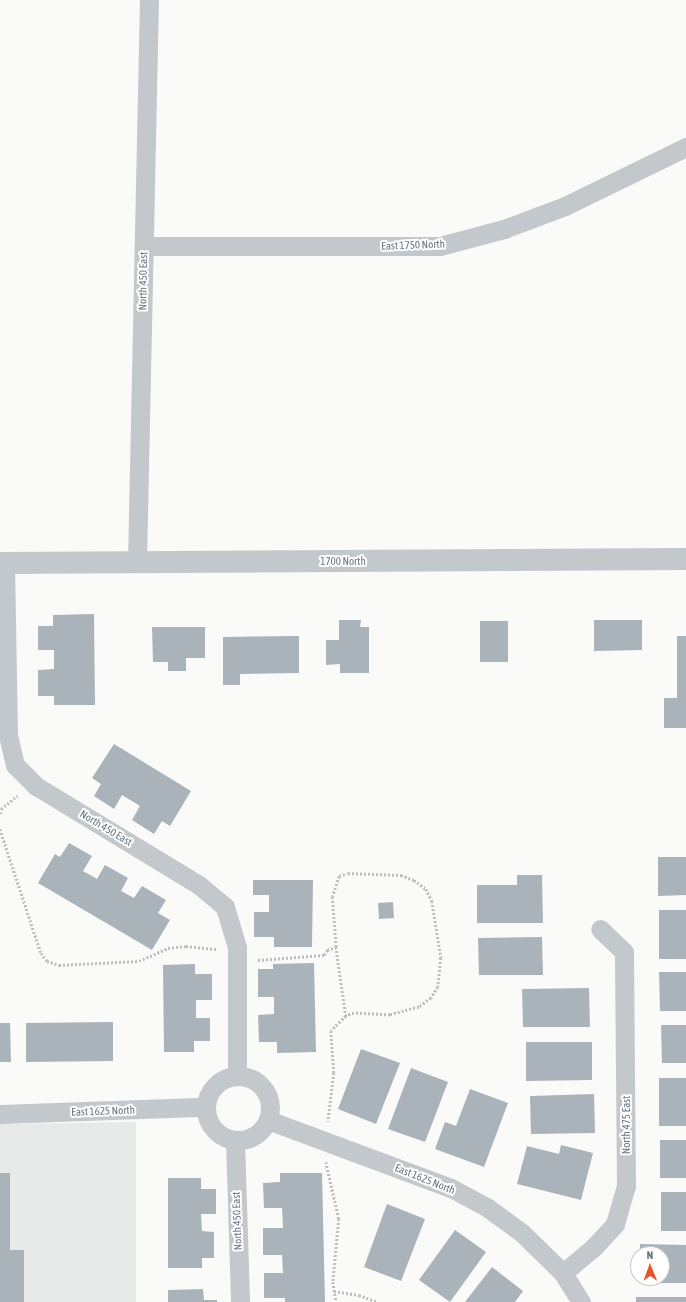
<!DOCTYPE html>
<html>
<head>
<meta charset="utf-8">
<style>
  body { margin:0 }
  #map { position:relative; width:686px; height:1302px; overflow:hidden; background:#fafaf8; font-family:"Asap Condensed",sans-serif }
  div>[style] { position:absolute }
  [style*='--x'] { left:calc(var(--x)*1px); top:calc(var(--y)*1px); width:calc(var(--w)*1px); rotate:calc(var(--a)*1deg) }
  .built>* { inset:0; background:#e8e9e9 }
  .building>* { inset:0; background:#aab3b9 }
  .path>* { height:2.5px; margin-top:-1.25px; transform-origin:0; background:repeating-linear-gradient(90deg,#bbbfc2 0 2px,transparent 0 4px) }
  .minor>* { height:19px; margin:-9.5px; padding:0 9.5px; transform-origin:9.5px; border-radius:9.5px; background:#c3c8cc }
  .minor>.ring { margin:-9.5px; padding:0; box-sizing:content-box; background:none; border:19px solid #c3c8cc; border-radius:50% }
  .tertiary>* { height:22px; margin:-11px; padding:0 11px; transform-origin:11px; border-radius:11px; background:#c3c8cc }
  span { translate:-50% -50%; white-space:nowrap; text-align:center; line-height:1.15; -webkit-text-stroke:4px #fff; paint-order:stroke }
  .street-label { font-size:11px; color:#657683 }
  .north { position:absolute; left:630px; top:1246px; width:40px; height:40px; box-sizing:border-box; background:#fff; border:1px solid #c1c8cd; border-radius:50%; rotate:359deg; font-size:11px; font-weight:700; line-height:16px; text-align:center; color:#657683 }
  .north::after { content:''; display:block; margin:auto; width:14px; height:18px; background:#e4572e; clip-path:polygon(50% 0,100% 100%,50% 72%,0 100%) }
</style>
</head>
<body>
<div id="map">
  <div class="built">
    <div style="clip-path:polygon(136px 1122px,136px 1302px,0 1302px,0 1124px)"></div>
  </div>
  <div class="building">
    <div style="clip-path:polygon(94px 614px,95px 705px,54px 705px,54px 696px,38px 696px,38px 670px,54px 669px,54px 650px,38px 650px,38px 626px,53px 626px,53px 615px)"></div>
    <div style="clip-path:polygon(339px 620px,361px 620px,360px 627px,369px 627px,369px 673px,340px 673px,340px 664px,326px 665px,326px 640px,339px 640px)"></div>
    <div style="clip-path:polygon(594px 620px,642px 620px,642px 650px,594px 651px)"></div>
    <div style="clip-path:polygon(480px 621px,508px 621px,508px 662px,480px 662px)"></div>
    <div style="clip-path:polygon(152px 627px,205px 627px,205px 658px,186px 658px,186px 671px,168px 671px,168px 662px,153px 662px)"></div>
    <div style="clip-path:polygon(299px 636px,299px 673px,240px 674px,240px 685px,223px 685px,223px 637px)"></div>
    <div style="clip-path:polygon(677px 636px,686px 636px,686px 728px,664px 728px,664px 698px,677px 698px)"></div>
    <div style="clip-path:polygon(114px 744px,191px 791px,170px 826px,162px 821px,154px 834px,132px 820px,140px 806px,122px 795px,114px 809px,94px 796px,101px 784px,92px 778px)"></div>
    <div style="clip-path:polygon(69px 843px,92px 856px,83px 871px,97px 879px,105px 865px,128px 878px,121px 891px,134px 898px,142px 886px,166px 900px,158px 913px,170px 920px,152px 950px,38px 883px,55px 854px,60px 857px)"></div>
    <div style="clip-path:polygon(658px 857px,686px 857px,686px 895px,658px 896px)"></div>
    <div style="clip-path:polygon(517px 875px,542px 875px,543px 923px,477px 923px,477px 885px,517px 885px)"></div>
    <div style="clip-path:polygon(253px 880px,313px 880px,312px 947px,274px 947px,274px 937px,254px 937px,254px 912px,269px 912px,269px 895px,253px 895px)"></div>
    <div style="clip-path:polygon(393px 902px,394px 918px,379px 919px,378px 903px)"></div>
    <div style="clip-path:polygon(659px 910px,686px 910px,686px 959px,659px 959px)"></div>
    <div style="clip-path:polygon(542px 937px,543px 975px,479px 975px,478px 938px)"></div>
    <div style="clip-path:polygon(314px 963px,316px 1052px,277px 1053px,277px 1042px,259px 1042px,258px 1015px,274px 1014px,274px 997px,258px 997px,258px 969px,273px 969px,273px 964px)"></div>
    <div style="clip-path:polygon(195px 964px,195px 974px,212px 974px,212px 1000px,196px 1000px,196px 1018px,210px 1018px,210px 1041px,194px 1041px,194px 1052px,164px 1052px,163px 965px)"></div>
    <div style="clip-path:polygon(659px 972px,686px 972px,686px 1011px,660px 1011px)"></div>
    <div style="clip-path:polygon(589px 988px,590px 1027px,523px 1027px,522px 989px)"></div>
    <div style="clip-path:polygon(113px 1022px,113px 1061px,26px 1062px,26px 1023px)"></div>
    <div style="clip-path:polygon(0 1023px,10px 1023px,11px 1062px,0 1062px)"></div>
    <div style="clip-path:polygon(661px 1025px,686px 1025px,686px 1063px,662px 1063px)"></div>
    <div style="clip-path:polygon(526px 1042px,592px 1042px,592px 1080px,526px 1081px)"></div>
    <div style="clip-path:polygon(361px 1049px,400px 1063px,376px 1124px,338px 1109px)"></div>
    <div style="clip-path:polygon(411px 1068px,448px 1082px,425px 1142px,388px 1129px)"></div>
    <div style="clip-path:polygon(659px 1078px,686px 1078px,686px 1126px,659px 1126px)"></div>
    <div style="clip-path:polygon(470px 1089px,508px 1103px,484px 1167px,435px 1149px,445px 1122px,456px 1126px)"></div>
    <div style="clip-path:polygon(594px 1094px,595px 1133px,531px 1134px,530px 1096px)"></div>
    <div style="clip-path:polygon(660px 1140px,686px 1140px,686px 1178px,660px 1178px)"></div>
    <div style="clip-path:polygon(561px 1145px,593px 1153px,581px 1200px,517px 1184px,527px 1146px,559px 1154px)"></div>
    <div style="clip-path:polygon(0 1173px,10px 1173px,10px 1250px,24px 1250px,24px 1302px,0 1302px)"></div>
    <div style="clip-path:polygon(280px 1173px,322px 1173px,325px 1302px,285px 1302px,285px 1298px,264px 1298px,264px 1273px,283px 1273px,282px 1255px,263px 1255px,263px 1228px,283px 1228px,282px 1208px,264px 1208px,263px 1183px,280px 1182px)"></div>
    <div style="clip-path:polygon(168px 1178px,201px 1178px,201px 1189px,216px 1189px,216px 1214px,201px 1214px,202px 1231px,214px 1232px,214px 1258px,202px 1258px,202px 1268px,168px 1268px)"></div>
    <div style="clip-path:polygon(661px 1192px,686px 1192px,686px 1231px,661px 1231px)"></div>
    <div style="clip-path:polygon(387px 1204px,425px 1219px,401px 1281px,364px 1267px)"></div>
    <div style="clip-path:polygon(455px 1230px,486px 1252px,450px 1302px,419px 1280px)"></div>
    <div style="clip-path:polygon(640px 1244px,686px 1245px,686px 1283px,639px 1283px,639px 1278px,662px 1278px,662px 1254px,640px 1254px)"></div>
    <div style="clip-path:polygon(492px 1267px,523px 1291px,515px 1302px,465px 1302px)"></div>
    <div style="clip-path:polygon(203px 1289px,204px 1300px,217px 1300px,217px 1302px,168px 1302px,168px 1290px)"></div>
    <div style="clip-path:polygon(636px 1297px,686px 1297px,686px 1302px,636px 1302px)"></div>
  </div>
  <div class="path">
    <div style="--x:0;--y:814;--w:5;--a:-79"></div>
    <div style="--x:1;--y:809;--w:21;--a:-39"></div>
    <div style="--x:0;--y:829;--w:131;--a:71.7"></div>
    <div style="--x:41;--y:953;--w:10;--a:53"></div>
    <div style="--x:47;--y:961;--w:13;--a:18"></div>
    <div style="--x:59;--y:965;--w:80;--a:-2.9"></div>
    <div style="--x:139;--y:961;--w:32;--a:-24"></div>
    <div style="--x:168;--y:948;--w:18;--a:-6"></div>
    <div style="--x:186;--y:946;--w:31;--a:6"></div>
    <div style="--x:336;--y:947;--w:70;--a:81.8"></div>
    <div style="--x:258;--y:960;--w:66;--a:-4.3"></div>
    <div style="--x:324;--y:955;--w:6;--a:-59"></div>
    <div style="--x:327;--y:950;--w:9;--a:-18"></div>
    <div style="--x:336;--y:947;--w:50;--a:-94.6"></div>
    <div style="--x:332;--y:897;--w:22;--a:-72"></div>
    <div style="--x:339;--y:876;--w:9;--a:-18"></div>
    <div style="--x:348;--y:873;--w:53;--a:2.2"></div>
    <div style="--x:401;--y:875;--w:14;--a:21"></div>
    <div style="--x:414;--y:880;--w:15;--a:37"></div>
    <div style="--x:426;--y:889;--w:13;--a:63"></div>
    <div style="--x:432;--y:901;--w:58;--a:81"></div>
    <div style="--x:441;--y:958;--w:29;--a:96"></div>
    <div style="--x:438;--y:987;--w:13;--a:122"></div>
    <div style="--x:431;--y:998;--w:15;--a:143"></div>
    <div style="--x:419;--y:1007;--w:30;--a:165"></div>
    <div style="--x:390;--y:1015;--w:36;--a:-177"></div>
    <div style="--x:354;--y:1013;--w:9;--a:159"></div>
    <div style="--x:346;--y:1016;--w:21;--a:135"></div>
    <div style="--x:331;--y:1031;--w:42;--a:85.9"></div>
    <div style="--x:334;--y:1073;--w:49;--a:97"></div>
    <div style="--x:326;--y:1162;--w:58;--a:77.2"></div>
    <div style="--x:339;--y:1219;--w:63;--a:95.4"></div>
    <div style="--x:333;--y:1282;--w:20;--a:81"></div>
    <div style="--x:334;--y:1291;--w:25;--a:9"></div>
    <div style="--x:359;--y:1295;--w:20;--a:20"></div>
  </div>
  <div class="minor">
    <div style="--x:144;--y:246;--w:296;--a:0"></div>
    <div style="--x:440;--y:246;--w:66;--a:-14.9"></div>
    <div style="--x:504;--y:229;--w:65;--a:-20.7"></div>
    <div style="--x:565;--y:206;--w:135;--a:-26"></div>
    <div style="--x:137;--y:562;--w:562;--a:-88.78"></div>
    <div style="--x:5;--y:563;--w:172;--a:89"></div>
    <div style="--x:8;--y:735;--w:31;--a:77"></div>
    <div style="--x:15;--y:765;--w:30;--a:45"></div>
    <div style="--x:36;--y:786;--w:191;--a:31.3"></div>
    <div style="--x:199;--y:885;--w:34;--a:40"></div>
    <div style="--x:225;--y:907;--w:42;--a:73.3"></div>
    <div style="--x:237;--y:947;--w:129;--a:90"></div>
    <div class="ring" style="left:206px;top:1076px;width:45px;height:45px"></div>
    <div style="--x:0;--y:1114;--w:205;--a:-2"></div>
    <div style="--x:268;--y:1120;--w:195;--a:20.4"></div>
    <div style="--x:451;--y:1188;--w:42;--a:28.4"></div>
    <div style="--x:488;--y:1208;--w:42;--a:36.3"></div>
    <div style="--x:522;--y:1233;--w:57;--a:44.3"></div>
    <div style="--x:235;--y:1140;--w:162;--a:88.2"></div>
    <div style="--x:581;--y:1302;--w:34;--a:-122"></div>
    <div style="--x:563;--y:1273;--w:38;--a:-40"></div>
    <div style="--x:592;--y:1249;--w:34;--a:-47"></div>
    <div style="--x:615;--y:1224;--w:40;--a:-74"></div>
    <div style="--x:626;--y:1186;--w:234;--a:-90.5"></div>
    <div style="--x:624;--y:952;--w:33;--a:-136"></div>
  </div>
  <div class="tertiary">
    <div style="--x:0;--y:563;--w:686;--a:-0.33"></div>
  </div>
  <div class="street-label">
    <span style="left:413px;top:245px;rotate:-2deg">East 1750 North</span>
    <span style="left:143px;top:281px;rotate:-89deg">North 450 East</span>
    <span style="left:343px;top:561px">1700 North</span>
    <span style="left:106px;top:828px;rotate:31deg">North 450 East</span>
    <span style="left:103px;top:1111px;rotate:-2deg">East 1625 North</span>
    <span style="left:626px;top:1125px;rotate:-90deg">North 475 East</span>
    <span style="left:425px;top:1179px;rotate:22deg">East 1625 North</span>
    <span style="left:237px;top:1221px;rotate:-92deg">North 450 East</span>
  </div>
  <div class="north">N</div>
</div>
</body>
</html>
